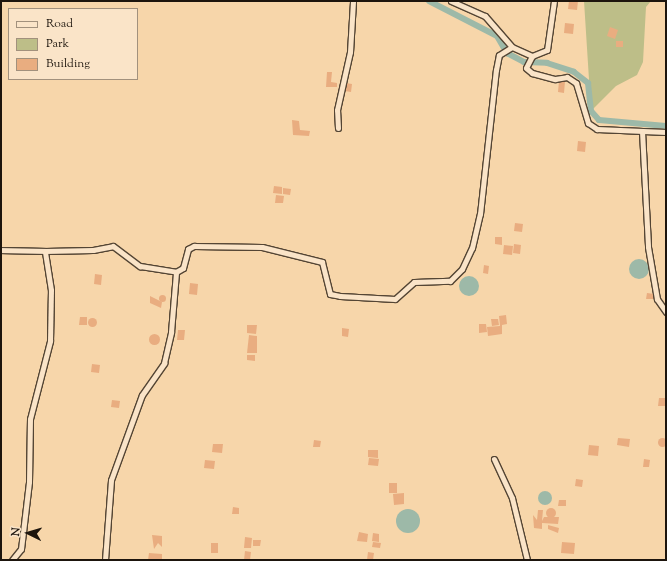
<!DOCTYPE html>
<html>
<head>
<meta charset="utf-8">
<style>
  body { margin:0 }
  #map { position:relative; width:667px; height:561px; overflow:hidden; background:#f7d6aa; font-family:"Sorts Mill Goudy",serif }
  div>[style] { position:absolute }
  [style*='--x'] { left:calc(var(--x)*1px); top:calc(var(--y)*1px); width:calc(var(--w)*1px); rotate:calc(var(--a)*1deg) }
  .green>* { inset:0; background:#bdbe88 }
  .water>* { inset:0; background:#9db9a8 }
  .round { border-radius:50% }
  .canal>* { height:6px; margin:-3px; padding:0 3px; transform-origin:3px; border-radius:3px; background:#9db9a8 }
  .building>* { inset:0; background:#e9ad80 }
  .roads { filter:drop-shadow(1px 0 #544534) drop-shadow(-1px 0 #544534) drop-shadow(0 1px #544534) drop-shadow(0 -1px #544534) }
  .minor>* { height:5px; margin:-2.5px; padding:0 2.5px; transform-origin:2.5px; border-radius:2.5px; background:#fae4c8 }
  span { translate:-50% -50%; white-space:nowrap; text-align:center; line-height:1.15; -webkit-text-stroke:3px #fae4c8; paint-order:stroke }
  .frame { position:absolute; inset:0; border:2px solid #1d150d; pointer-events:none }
  .legend { position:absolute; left:8px; top:8px; width:130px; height:72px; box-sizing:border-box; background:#fae4c8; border:1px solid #a2917d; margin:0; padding:5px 7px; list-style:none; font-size:12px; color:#1d150d }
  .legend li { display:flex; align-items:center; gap:8px; height:20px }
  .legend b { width:20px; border:1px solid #a2917d }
  .north { position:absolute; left:8px; top:513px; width:40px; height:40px; -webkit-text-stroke:3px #fae4c8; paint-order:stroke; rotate:275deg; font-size:11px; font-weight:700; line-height:16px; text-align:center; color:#1d150d }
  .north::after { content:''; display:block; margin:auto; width:14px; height:18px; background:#1d150d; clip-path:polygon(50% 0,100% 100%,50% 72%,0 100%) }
</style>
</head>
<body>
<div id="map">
  <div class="green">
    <div style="clip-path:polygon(584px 1px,651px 1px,646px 7px,643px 62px,637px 75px,616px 86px,591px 111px)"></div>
  </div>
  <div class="water">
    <div class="round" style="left:629px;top:259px;width:20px;height:20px"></div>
    <div class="round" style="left:459px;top:276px;width:20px;height:20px"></div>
    <div class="round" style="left:538px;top:491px;width:14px;height:14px"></div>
    <div class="round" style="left:396px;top:509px;width:24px;height:24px"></div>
  </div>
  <div class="canal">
    <div style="--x:429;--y:1;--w:76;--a:27.2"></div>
    <div style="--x:497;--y:36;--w:20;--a:60"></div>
    <div style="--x:507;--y:53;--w:19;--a:28"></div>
    <div style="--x:524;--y:62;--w:23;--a:2"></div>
    <div style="--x:547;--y:63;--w:28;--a:18"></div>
    <div style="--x:574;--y:72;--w:18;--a:38"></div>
    <div style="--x:588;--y:83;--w:28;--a:84"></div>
    <div style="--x:591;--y:111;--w:12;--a:48"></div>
    <div style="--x:599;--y:120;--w:67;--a:5.1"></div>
  </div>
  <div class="building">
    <div style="clip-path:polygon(569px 1px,578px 1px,577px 10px,568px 9px)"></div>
    <div style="clip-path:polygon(565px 23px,574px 24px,573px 34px,564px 33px)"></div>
    <div style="clip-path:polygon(610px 27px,618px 30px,615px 39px,607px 36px)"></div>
    <div style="clip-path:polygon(616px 41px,623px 41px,623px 47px,616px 47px)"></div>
    <div style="clip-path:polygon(327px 72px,332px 72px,331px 82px,337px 83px,337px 87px,326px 87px)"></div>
    <div style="clip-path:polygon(559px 81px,565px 81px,564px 93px,558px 92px)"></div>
    <div style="clip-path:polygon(346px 83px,352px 84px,351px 92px,345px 91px)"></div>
    <div style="clip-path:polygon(292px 120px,299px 121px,300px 130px,310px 131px,309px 136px,293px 135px)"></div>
    <div style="clip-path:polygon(578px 141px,586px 142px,585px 152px,577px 151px)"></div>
    <div style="clip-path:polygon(274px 186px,282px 187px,282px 194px,273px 193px)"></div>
    <div style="clip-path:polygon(283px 188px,291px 189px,290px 195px,283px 194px)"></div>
    <div style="clip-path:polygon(276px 195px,284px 196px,283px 203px,275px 203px)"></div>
    <div style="clip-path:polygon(515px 223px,523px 224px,522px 232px,514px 231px)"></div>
    <div style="clip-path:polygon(495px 237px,502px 237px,502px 245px,495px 244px)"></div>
    <div style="clip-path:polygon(514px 244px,521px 245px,520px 254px,513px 253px)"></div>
    <div style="clip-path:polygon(504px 245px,513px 246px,512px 255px,503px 254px)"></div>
    <div style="clip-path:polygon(484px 265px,489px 266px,488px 274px,483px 273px)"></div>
    <div style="clip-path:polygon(95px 274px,102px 275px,101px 285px,94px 284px)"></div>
    <div style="clip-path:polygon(190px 283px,198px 284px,197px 295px,189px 294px)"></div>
    <div style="clip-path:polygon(647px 293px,654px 294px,654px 299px,646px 299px)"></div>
    <div class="round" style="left:158.5px;top:294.5px;width:7px;height:7px"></div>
    <div style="clip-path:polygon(150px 296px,162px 302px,161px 308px,150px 303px)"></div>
    <div style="clip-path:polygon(506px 315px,507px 324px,502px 325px,502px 334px,488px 336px,487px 327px,500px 326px,499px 316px)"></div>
    <div style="clip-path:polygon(80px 317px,87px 317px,87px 325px,79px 325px)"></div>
    <div class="round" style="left:87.5px;top:317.5px;width:9px;height:9px"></div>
    <div style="clip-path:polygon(491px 319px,498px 319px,499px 325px,492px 326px)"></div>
    <div style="clip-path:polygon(479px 324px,486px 324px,487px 332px,479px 333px)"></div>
    <div style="clip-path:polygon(247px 325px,257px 325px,256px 334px,247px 333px)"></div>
    <div style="clip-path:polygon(342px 328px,349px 329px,348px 337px,342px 336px)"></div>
    <div style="clip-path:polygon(178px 330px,185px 330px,184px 340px,177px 340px)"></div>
    <div class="round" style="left:148.5px;top:333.5px;width:11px;height:11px"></div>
    <div style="clip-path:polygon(249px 335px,257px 336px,257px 353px,247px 353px)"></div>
    <div style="clip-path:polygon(247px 355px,255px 355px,255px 361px,247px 360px)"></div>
    <div style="clip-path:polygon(92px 364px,100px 365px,99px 373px,91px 372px)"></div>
    <div style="clip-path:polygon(659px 398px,666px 398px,666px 406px,658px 406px)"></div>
    <div style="clip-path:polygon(112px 400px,120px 401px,119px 408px,111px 407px)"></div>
    <div class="round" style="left:657.5px;top:437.5px;width:9px;height:9px"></div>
    <div style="clip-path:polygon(618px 438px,630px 439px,629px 447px,617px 445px)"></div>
    <div style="clip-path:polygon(314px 440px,321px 441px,320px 447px,313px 447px)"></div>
    <div style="clip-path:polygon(213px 444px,223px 444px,222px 453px,212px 452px)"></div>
    <div style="clip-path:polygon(589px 445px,599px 446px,598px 456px,588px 455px)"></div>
    <div style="clip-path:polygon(368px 450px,378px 450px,378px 458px,368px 457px)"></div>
    <div style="clip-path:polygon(369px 458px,379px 459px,378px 466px,368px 465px)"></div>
    <div style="clip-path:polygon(644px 459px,650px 460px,649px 467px,643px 467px)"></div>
    <div style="clip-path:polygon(205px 460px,215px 461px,214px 469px,204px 468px)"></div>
    <div style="clip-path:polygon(576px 479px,583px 480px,582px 487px,575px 486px)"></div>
    <div style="clip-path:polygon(389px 483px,397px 483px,397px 493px,389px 493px)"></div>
    <div style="clip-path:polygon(404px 493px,404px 504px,394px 505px,393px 494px)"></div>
    <div style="clip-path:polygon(559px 500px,566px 500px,566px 506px,558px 506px)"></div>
    <div style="clip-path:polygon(233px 507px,239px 508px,239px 514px,232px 514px)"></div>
    <div class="round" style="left:546px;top:508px;width:10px;height:10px"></div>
    <div style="clip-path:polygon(538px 510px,543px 510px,542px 521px,544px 517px,559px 517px,558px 524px,542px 523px,542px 529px,534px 528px,533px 515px,537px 520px)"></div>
    <div style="clip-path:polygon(548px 525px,559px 528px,558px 533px,548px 529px)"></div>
    <div style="clip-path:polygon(359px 532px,368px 534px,367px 542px,357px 541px)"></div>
    <div style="clip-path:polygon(373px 533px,379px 534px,379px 542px,372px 541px)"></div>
    <div style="clip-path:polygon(152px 535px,162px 536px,162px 547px,158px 543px,154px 549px)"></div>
    <div style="clip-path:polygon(245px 537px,252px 538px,251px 548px,244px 548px)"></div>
    <div style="clip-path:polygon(253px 540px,261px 540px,260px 546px,253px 546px)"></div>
    <div style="clip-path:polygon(373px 542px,381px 543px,380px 548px,372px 547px)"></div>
    <div style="clip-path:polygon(562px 542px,575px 543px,574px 554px,561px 553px)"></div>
    <div style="clip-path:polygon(211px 543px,218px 543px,218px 553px,211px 553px)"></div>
    <div style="clip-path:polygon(245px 551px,251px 552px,250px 560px,244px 560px)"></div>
    <div style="clip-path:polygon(368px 552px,374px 553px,373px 560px,367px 560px)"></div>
    <div style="clip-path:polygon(149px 553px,162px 554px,162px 560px,148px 560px)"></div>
  </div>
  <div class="roads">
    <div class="minor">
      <div style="--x:451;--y:1;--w:37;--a:24"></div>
      <div style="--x:485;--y:16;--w:41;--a:48.9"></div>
      <div style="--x:512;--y:47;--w:22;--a:24"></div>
      <div style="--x:532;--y:56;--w:16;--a:-22"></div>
      <div style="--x:547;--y:50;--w:49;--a:-81.9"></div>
      <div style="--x:532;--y:56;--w:13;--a:117"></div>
      <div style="--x:526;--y:68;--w:8;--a:40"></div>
      <div style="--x:532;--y:73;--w:24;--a:15"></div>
      <div style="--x:555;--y:79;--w:12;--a:-9"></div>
      <div style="--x:567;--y:77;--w:11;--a:34"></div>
      <div style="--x:576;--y:83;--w:42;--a:73.3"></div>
      <div style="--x:588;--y:123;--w:11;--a:34"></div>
      <div style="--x:597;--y:129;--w:69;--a:2.5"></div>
      <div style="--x:338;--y:128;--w:18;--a:-93"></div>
      <div style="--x:337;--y:110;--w:59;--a:-77.4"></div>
      <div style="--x:350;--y:52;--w:51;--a:-86.6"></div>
      <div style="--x:642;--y:131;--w:116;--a:87"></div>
      <div style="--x:648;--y:247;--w:53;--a:80.2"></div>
      <div style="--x:657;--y:299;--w:16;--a:55"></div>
      <div style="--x:1;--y:250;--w:44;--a:1.3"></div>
      <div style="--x:494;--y:459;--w:43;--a:65.2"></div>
      <div style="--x:512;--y:498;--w:64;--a:76.4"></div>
      <div style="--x:12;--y:560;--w:14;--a:-51"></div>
      <div style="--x:21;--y:549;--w:67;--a:-83.2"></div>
      <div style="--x:29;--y:482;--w:63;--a:-89.1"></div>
      <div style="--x:30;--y:419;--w:81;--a:-75.6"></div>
      <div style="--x:50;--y:341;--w:51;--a:-88.9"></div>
      <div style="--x:51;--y:290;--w:39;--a:-99"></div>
      <div style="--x:45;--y:251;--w:48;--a:-1.2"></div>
      <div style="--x:93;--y:250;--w:20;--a:-11"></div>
      <div style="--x:113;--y:246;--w:34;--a:37"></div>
      <div style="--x:140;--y:266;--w:36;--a:9"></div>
      <div style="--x:176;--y:272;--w:8;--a:-30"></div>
      <div style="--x:183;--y:268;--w:20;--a:-75"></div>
      <div style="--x:188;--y:249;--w:7;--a:-27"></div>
      <div style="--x:194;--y:246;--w:68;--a:0.8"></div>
      <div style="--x:262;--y:247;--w:62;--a:14"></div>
      <div style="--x:322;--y:262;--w:33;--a:76"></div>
      <div style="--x:330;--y:294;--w:10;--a:11"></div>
      <div style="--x:340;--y:296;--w:55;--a:3.1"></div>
      <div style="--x:395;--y:299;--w:25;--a:-42"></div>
      <div style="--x:414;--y:282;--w:36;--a:-2"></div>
      <div style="--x:450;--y:281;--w:17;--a:-45"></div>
      <div style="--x:462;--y:269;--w:23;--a:-65"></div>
      <div style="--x:472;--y:248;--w:35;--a:-77"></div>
      <div style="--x:480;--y:214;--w:145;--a:-83.7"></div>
      <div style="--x:496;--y:70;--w:15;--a:-79"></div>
      <div style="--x:499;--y:55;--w:15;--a:-32"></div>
      <div style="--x:105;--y:560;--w:80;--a:-85.7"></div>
      <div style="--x:111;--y:480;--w:90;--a:-70"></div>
      <div style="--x:142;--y:395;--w:39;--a:-55"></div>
      <div style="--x:164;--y:363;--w:32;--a:-77"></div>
      <div style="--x:171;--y:332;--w:60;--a:-85.2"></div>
    </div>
  </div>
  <div class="frame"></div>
  <ul class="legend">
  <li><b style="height:5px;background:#fae4c8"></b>Road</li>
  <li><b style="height:11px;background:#bdbe88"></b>Park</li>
  <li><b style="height:11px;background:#e9ad80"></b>Building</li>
  </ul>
  <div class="north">N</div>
</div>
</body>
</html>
